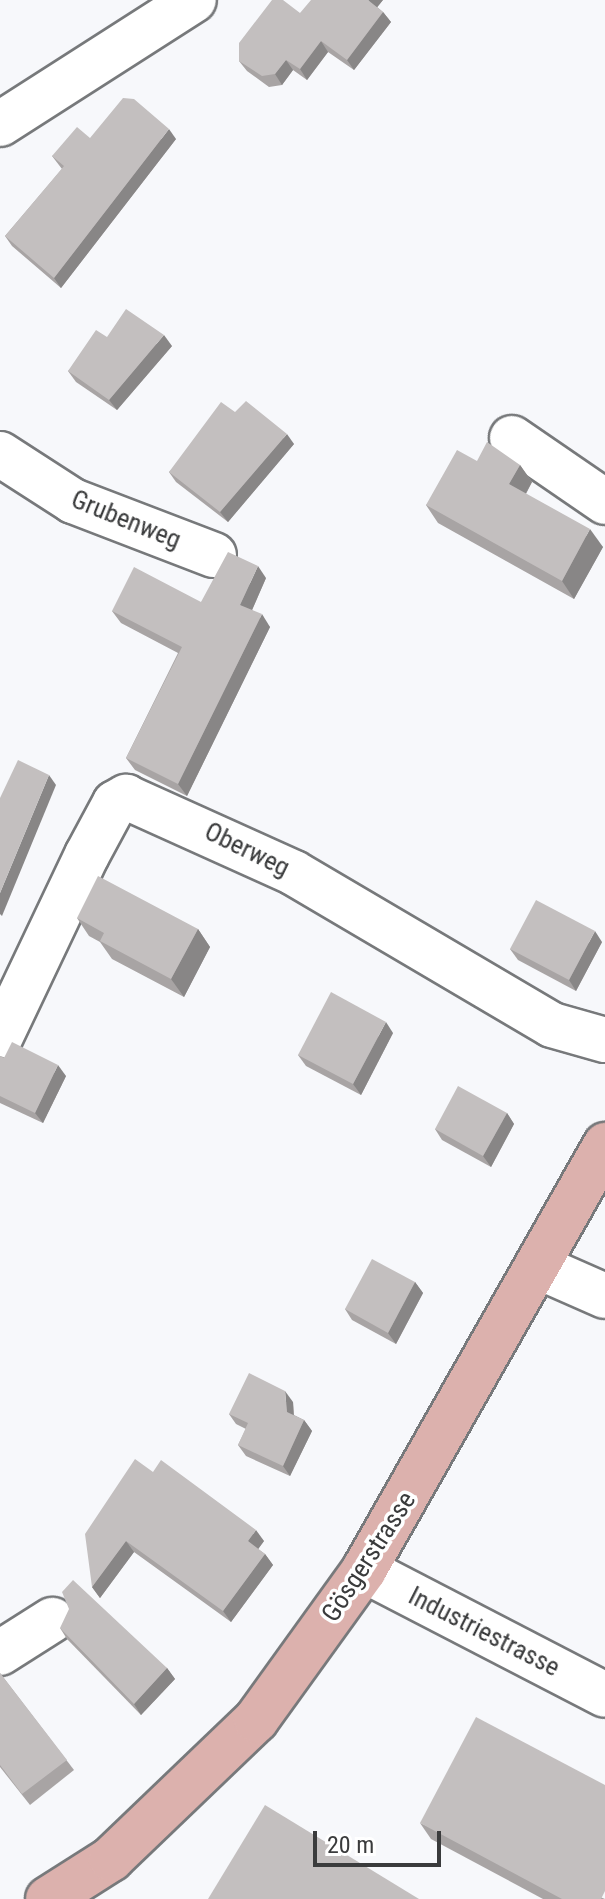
<!DOCTYPE html>
<html>
<head>
<meta charset="utf-8">
<style>
  body { margin:0 }
  #map { position:relative; width:605px; height:1899px; overflow:hidden; background:#f7f8fb; font-family:"Roboto Condensed",sans-serif }
  div>[style] { position:absolute }
  [style*='--x'] { left:calc(var(--x)*1px); top:calc(var(--y)*1px); width:calc(var(--w)*1px); rotate:calc(var(--a)*1deg) }
  .roads { filter:drop-shadow(2px 0 #77797b) drop-shadow(-2px 0 #77797b) drop-shadow(0 2px #77797b) drop-shadow(0 -2px #77797b) }
  .minor>* { height:44px; margin:-22px; padding:0 22px; transform-origin:22px; border-radius:22px; background:#fff }
  .major>* { height:44px; margin:-22px; padding:0 22px; transform-origin:22px; border-radius:22px; background:#dcb1ad }
  .wall>* { inset:0; background:#a8a4a4 }
  .shaded-wall>* { inset:0; background:#888686 }
  .building>* { inset:0; background:#c3bfbf }
  span { translate:-50% -50%; white-space:nowrap; text-align:center; line-height:1.15; -webkit-text-stroke:7px #fff; paint-order:stroke }
  .street-label { font-size:26px; color:#3a3b3c }
  .scale { position:absolute; left:313px; top:1831px; width:128px; height:36px; box-sizing:border-box; border:4px solid #3a3b3c; border-top:0; padding-left:10px; font-size:24px; line-height:28px; white-space:nowrap; color:#3a3b3c; -webkit-text-stroke:6px #fff; paint-order:stroke }
</style>
</head>
<body>
<div id="map">
  <div class="roads">
    <div class="minor">
      <div style="--x:0;--y:124;--w:230;--a:-32.6"></div>
      <div style="--x:512;--y:438;--w:113;--a:34.5"></div>
      <div style="--x:0;--y:454;--w:87;--a:32.8"></div>
      <div style="--x:73;--y:501;--w:151;--a:21"></div>
      <div style="--x:0;--y:1038;--w:203;--a:-64.6"></div>
      <div style="--x:87;--y:855;--w:59;--a:-61.7"></div>
      <div style="--x:115;--y:803;--w:13;--a:-29"></div>
      <div style="--x:126;--y:797;--w:184;--a:24.3"></div>
      <div style="--x:294;--y:873;--w:299;--a:30.5"></div>
      <div style="--x:552;--y:1025;--w:55;--a:15.8"></div>
      <div style="--x:539;--y:1267;--w:72;--a:23.7"></div>
      <div style="--x:364;--y:1570;--w:271;--a:27.4"></div>
      <div style="--x:0;--y:1653;--w:62;--a:-32.4"></div>
    </div>
    <div class="major">
      <div style="--x:48;--y:1899;--w:75;--a:-32.4"></div>
      <div style="--x:111;--y:1859;--w:201;--a:-43.8"></div>
      <div style="--x:256;--y:1720;--w:185;--a:-54.2"></div>
      <div style="--x:364;--y:1570;--w:489;--a:-60.4"></div>
    </div>
  </div>
  <div class="wall">
    <div style="clip-path:polygon(383px 0,377px 7px,383px 12px,391px 22px,354px 70px,328px 52px,307px 80px,293px 70px,282px 85px,269px 87px,247px 71px,239px 61px,300px 13px)"></div>
    <div style="clip-path:polygon(90px 138px,176px 139px,61px 288px,12px 246px,5px 236px,62px 169px,52px 156px)"></div>
    <div style="clip-path:polygon(107px 337px,172px 346px,117px 410px,76px 382px,68px 371px)"></div>
    <div style="clip-path:polygon(235px 412px,294px 444px,228px 522px,176px 482px,169px 472px)"></div>
    <div style="clip-path:polygon(477px 461px,520px 465px,532px 482px,526px 494px,603px 547px,574px 599px,438px 523px,426px 505px)"></div>
    <div style="clip-path:polygon(266px 578px,252px 610px,270px 627px,187px 796px,135px 770px,126px 758px,178px 653px,121px 623px,112px 611px,201px 602px)"></div>
    <div style="clip-path:polygon(77px 918px,198px 929px,210px 947px,184px 997px,112px 959px,100px 942px,89px 936px)"></div>
    <div style="clip-path:polygon(602px 942px,576px 991px,518px 960px,510px 949px)"></div>
    <div style="clip-path:polygon(393px 1033px,361px 1095px,306px 1066px,298px 1055px)"></div>
    <div style="clip-path:polygon(0 1056px,66px 1076px,43px 1123px,0 1103px)"></div>
    <div style="clip-path:polygon(507px 1113px,514px 1124px,491px 1167px,442px 1140px,435px 1129px)"></div>
    <div style="clip-path:polygon(415px 1282px,423px 1293px,396px 1344px,352px 1320px,345px 1309px)"></div>
    <div style="clip-path:polygon(293px 1402px,294px 1415px,304px 1420px,312px 1431px,290px 1476px,246px 1456px,238px 1445px,246px 1429px,236px 1424px,229px 1414px)"></div>
    <div style="clip-path:polygon(153px 1472px,264px 1541px,258px 1549px,265px 1554px,273px 1565px,231px 1622px,134px 1552px,100px 1598px,92px 1587px)"></div>
    <div style="clip-path:polygon(60px 1628px,167px 1668px,175px 1679px,141px 1715px,67px 1639px)"></div>
    <div style="clip-path:polygon(0 1673px,74px 1770px,30px 1805px,0 1767px)"></div>
    <div style="clip-path:polygon(420px 1823px,605px 1899px,543px 1899px,431px 1839px)"></div>
  </div>
  <div class="shaded-wall">
    <div style="clip-path:polygon(368px 0,383px 0,375px 10px)"></div>
    <div style="clip-path:polygon(383px 12px,391px 22px,354px 70px,347px 60px)"></div>
    <div style="clip-path:polygon(321px 41px,328px 52px,307px 80px,300px 69px)"></div>
    <div style="clip-path:polygon(286px 60px,293px 70px,282px 85px,275px 74px)"></div>
    <div style="clip-path:polygon(169px 129px,176px 139px,61px 288px,54px 278px)"></div>
    <div style="clip-path:polygon(164px 335px,172px 346px,117px 410px,109px 400px)"></div>
    <div style="clip-path:polygon(287px 434px,294px 444px,228px 522px,220px 512px)"></div>
    <div style="clip-path:polygon(520px 465px,532px 482px,521px 502px,509px 484px)"></div>
    <div style="clip-path:polygon(590px 529px,603px 547px,574px 599px,562px 581px)"></div>
    <div style="clip-path:polygon(258px 566px,266px 578px,249px 617px,240px 605px)"></div>
    <div style="clip-path:polygon(262px 614px,270px 627px,187px 796px,178px 784px)"></div>
    <div style="clip-path:polygon(49px 775px,56px 785px,2px 916px,0 914px,0 893px)"></div>
    <div style="clip-path:polygon(198px 929px,210px 947px,184px 997px,171px 979px)"></div>
    <div style="clip-path:polygon(595px 931px,602px 942px,576px 991px,569px 980px)"></div>
    <div style="clip-path:polygon(386px 1022px,393px 1033px,361px 1095px,353px 1084px)"></div>
    <div style="clip-path:polygon(58px 1065px,66px 1076px,43px 1123px,35px 1113px)"></div>
    <div style="clip-path:polygon(507px 1113px,514px 1124px,491px 1167px,483px 1156px)"></div>
    <div style="clip-path:polygon(415px 1282px,423px 1293px,396px 1344px,388px 1333px)"></div>
    <div style="clip-path:polygon(285px 1391px,293px 1402px,294px 1423px,287px 1412px)"></div>
    <div style="clip-path:polygon(304px 1420px,312px 1431px,290px 1476px,283px 1466px)"></div>
    <div style="clip-path:polygon(256px 1530px,264px 1541px,256px 1552px,248px 1541px)"></div>
    <div style="clip-path:polygon(126px 1541px,134px 1552px,100px 1598px,92px 1587px)"></div>
    <div style="clip-path:polygon(265px 1554px,273px 1565px,231px 1622px,223px 1611px)"></div>
    <div style="clip-path:polygon(167px 1668px,175px 1679px,141px 1715px,134px 1704px)"></div>
  </div>
  <div class="building">
    <div style="clip-path:polygon(272px 0,283px 0,300px 13px,311px 0,368px 0,383px 12px,347px 60px,321px 41px,300px 69px,286px 60px,275px 74px,262px 76px,239px 61px,239px 43px)"></div>
    <div style="clip-path:polygon(123px 98px,134px 99px,169px 129px,54px 278px,5px 236px,64px 166px,52px 156px,77px 127px,90px 138px)"></div>
    <div style="clip-path:polygon(126px 309px,164px 335px,109px 400px,68px 371px,96px 330px,107px 337px)"></div>
    <div style="clip-path:polygon(246px 401px,287px 434px,220px 512px,169px 472px,221px 402px,235px 412px)"></div>
    <div style="clip-path:polygon(487px 442px,520px 465px,509px 484px,590px 529px,562px 581px,426px 505px,457px 450px,477px 461px)"></div>
    <div style="clip-path:polygon(228px 552px,258px 566px,240px 605px,262px 614px,178px 784px,126px 758px,182px 647px,112px 611px,134px 567px,201px 602px)"></div>
    <div style="clip-path:polygon(18px 760px,49px 775px,0 893px,0 798px)"></div>
    <div style="clip-path:polygon(98px 876px,198px 929px,171px 979px,100px 941px,104px 933px,77px 918px)"></div>
    <div style="clip-path:polygon(536px 900px,595px 931px,569px 980px,510px 949px)"></div>
    <div style="clip-path:polygon(331px 992px,386px 1022px,353px 1084px,298px 1055px)"></div>
    <div style="clip-path:polygon(12px 1042px,58px 1065px,35px 1113px,0 1096px,0 1056px,4px 1058px)"></div>
    <div style="clip-path:polygon(458px 1086px,507px 1113px,483px 1156px,435px 1129px)"></div>
    <div style="clip-path:polygon(372px 1259px,415px 1282px,388px 1333px,345px 1309px)"></div>
    <div style="clip-path:polygon(249px 1373px,285px 1391px,287px 1412px,304px 1420px,283px 1466px,238px 1445px,248px 1423px,229px 1414px)"></div>
    <div style="clip-path:polygon(135px 1459px,153px 1472px,161px 1460px,256px 1530px,248px 1541px,265px 1554px,223px 1611px,126px 1541px,92px 1587px,85px 1534px)"></div>
    <div style="clip-path:polygon(73px 1580px,167px 1668px,134px 1704px,60px 1628px,69px 1609px,62px 1592px)"></div>
    <div style="clip-path:polygon(0 1673px,67px 1760px,22px 1794px,0 1765px)"></div>
    <div style="clip-path:polygon(476px 1717px,605px 1785px,605px 1891px,601px 1899px,562px 1899px,420px 1823px)"></div>
    <div style="clip-path:polygon(265px 1805px,419px 1899px,208px 1899px)"></div>
  </div>
  <div class="street-label">
    <span style="left:126px;top:520px;rotate:22deg">Grubenweg</span>
    <span style="left:247px;top:850px;rotate:26deg">Oberweg</span>
    <span style="left:369px;top:1557px;rotate:-57deg">Gösgerstrasse</span>
    <span style="left:484px;top:1632px;rotate:27deg">Industriestrasse</span>
  </div>
  <div class="scale">20 m</div>
</div>
</body>
</html>
